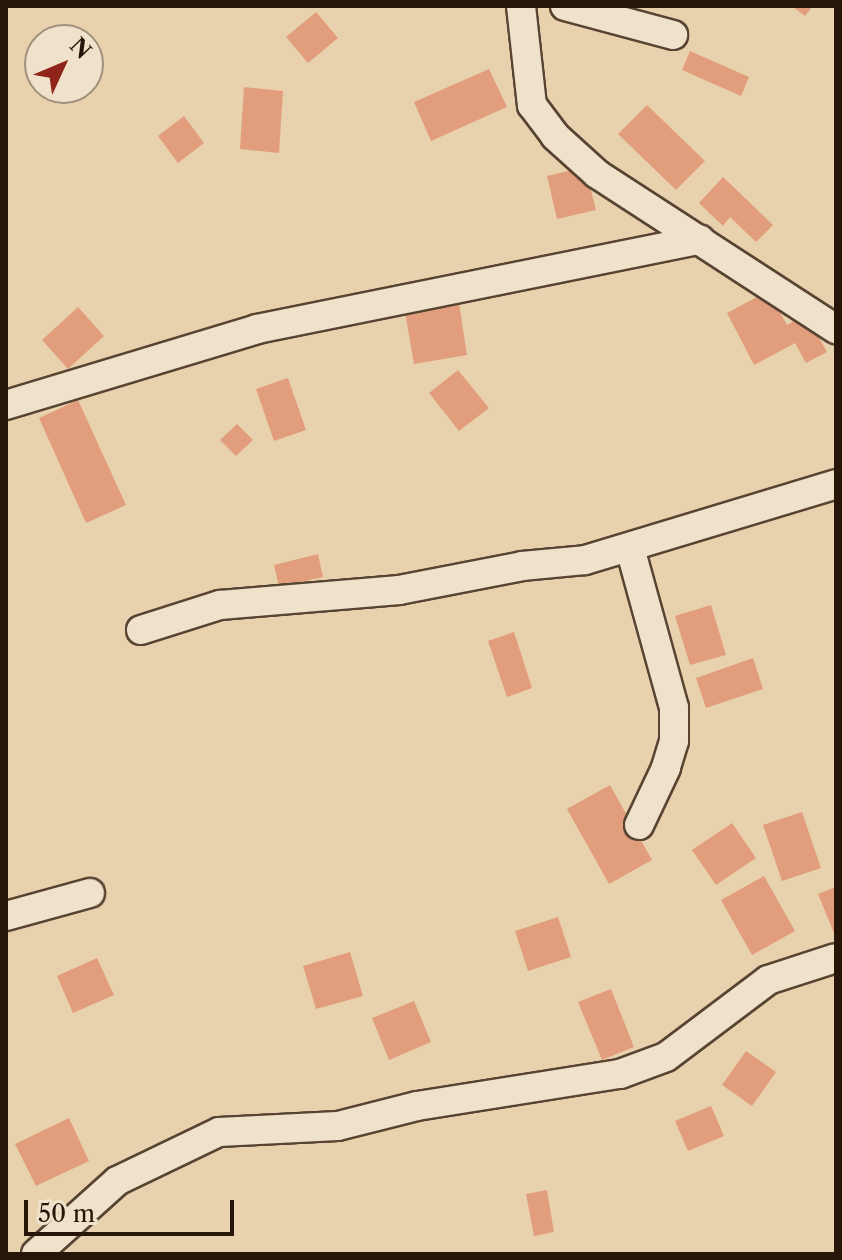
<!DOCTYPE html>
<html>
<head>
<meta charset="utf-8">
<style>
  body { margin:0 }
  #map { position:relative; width:842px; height:1260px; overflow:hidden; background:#e8d2ae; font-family:"Libre Caslon Text",serif }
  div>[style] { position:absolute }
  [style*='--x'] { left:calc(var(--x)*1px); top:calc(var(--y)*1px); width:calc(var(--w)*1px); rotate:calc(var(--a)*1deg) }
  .building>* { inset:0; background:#e29e7c }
  .roads { filter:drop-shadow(2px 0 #584432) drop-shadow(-2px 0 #584432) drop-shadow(0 2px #584432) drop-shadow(0 -2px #584432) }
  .minor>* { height:28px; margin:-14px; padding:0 14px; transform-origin:14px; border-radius:14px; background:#f0e2ca }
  span { translate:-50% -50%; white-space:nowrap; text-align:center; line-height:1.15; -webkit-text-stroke:6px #f0e2ca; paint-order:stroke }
  .frame { position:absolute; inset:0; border:8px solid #281509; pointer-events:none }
  .north { position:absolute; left:24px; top:24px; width:80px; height:80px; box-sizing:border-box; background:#f0e2ca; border:2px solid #a0907d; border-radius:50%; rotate:46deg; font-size:22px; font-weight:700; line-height:32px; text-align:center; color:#281509 }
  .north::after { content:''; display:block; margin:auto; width:28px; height:36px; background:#8f2418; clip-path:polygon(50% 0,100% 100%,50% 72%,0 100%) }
  .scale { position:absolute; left:24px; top:1200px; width:210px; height:36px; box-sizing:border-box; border:4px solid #281509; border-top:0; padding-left:10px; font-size:24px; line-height:28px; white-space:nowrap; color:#281509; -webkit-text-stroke:6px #f0e2ca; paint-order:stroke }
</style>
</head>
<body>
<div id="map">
  <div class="building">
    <div style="clip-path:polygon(792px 6px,813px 6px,805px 16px)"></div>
    <div style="clip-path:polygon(316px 12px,338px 38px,308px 63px,286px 37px)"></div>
    <div style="clip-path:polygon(690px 51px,749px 77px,741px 96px,682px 70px)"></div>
    <div style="clip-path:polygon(489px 69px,507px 107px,431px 141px,414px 102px)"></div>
    <div style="clip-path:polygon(244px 87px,283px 91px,279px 153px,240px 149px)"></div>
    <div style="clip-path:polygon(647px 105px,705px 161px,676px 190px,618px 134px)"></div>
    <div style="clip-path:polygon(184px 116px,204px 143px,178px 163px,158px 136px)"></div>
    <div style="clip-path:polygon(585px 167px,596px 210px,557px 219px,547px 176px)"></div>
    <div style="clip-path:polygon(723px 177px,773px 225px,756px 242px,730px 217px,723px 226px,699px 203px)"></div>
    <div style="clip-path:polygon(768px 291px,787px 325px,806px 314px,827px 352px,806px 363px,795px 343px,754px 365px,727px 313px)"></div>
    <div style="clip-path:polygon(459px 303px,467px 355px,414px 364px,405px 312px)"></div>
    <div style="clip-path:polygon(78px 307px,104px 336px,68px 369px,42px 340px)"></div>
    <div style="clip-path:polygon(458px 370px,489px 408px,459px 431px,429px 393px)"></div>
    <div style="clip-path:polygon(288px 378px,306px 430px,274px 441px,256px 389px)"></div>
    <div style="clip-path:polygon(78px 400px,126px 505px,86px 523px,39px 418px)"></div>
    <div style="clip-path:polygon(237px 424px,253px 440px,236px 456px,220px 440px)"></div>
    <div style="clip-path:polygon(318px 554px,323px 577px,279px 587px,274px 565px)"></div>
    <div style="clip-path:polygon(711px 605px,726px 655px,690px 665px,675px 616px)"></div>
    <div style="clip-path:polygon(514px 632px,532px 688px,507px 697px,488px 641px)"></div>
    <div style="clip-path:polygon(753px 658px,763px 689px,706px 708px,696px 678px)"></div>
    <div style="clip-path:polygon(610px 785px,652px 860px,609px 884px,567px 809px)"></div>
    <div style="clip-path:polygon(802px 812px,821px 868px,782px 881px,763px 825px)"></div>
    <div style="clip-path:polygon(732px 823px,756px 858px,716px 885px,692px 850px)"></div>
    <div style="clip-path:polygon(764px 876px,795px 931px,752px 955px,721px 900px)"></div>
    <div style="clip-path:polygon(836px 887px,836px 938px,818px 894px)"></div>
    <div style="clip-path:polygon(558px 917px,571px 957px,528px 971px,515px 931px)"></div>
    <div style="clip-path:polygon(350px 952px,363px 996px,316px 1009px,303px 966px)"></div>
    <div style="clip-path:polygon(97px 958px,114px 995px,73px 1013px,57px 976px)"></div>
    <div style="clip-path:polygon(611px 989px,634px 1047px,602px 1060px,578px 1002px)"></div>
    <div style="clip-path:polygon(414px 1001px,431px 1042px,389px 1060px,372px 1018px)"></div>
    <div style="clip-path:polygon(746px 1051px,776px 1072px,752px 1106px,722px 1085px)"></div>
    <div style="clip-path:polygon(711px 1106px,724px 1136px,688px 1151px,675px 1121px)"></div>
    <div style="clip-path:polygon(69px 1118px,89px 1161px,36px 1186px,15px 1144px)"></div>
    <div style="clip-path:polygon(547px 1190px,554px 1232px,534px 1236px,526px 1194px)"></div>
  </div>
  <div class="roads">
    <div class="minor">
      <div style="--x:521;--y:6;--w:100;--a:83.7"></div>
      <div style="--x:532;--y:105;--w:39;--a:53"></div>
      <div style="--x:555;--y:136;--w:57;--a:42.1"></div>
      <div style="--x:597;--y:174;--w:285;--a:33"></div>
      <div style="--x:565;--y:6;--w:112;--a:15"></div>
      <div style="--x:6;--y:405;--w:262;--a:-16.8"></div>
      <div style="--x:257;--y:329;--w:452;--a:-11.4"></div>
      <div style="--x:630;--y:548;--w:166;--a:74.6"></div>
      <div style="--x:674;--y:708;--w:33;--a:90"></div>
      <div style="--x:674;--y:741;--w:28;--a:107"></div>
      <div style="--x:666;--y:768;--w:63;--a:115.3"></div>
      <div style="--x:141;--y:630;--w:83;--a:-17.6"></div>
      <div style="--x:220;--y:605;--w:180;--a:-4.8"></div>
      <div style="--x:399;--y:590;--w:125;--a:-11"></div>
      <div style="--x:522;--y:566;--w:63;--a:-5.4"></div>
      <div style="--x:585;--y:560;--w:262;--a:-16.8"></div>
      <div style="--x:6;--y:916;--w:87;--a:-15.3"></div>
      <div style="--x:36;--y:1254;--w:109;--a:-42"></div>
      <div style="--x:117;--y:1181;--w:113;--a:-25.7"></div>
      <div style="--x:219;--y:1132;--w:119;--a:-2.9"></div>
      <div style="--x:338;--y:1126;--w:81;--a:-14.2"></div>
      <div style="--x:417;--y:1106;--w:206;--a:-9"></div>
      <div style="--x:620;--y:1074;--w:49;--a:-20.3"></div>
      <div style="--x:666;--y:1057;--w:128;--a:-37"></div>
      <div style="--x:768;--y:980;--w:71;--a:-17.9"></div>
    </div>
  </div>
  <div class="frame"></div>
  <div class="north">N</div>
  <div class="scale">50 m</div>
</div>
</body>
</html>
